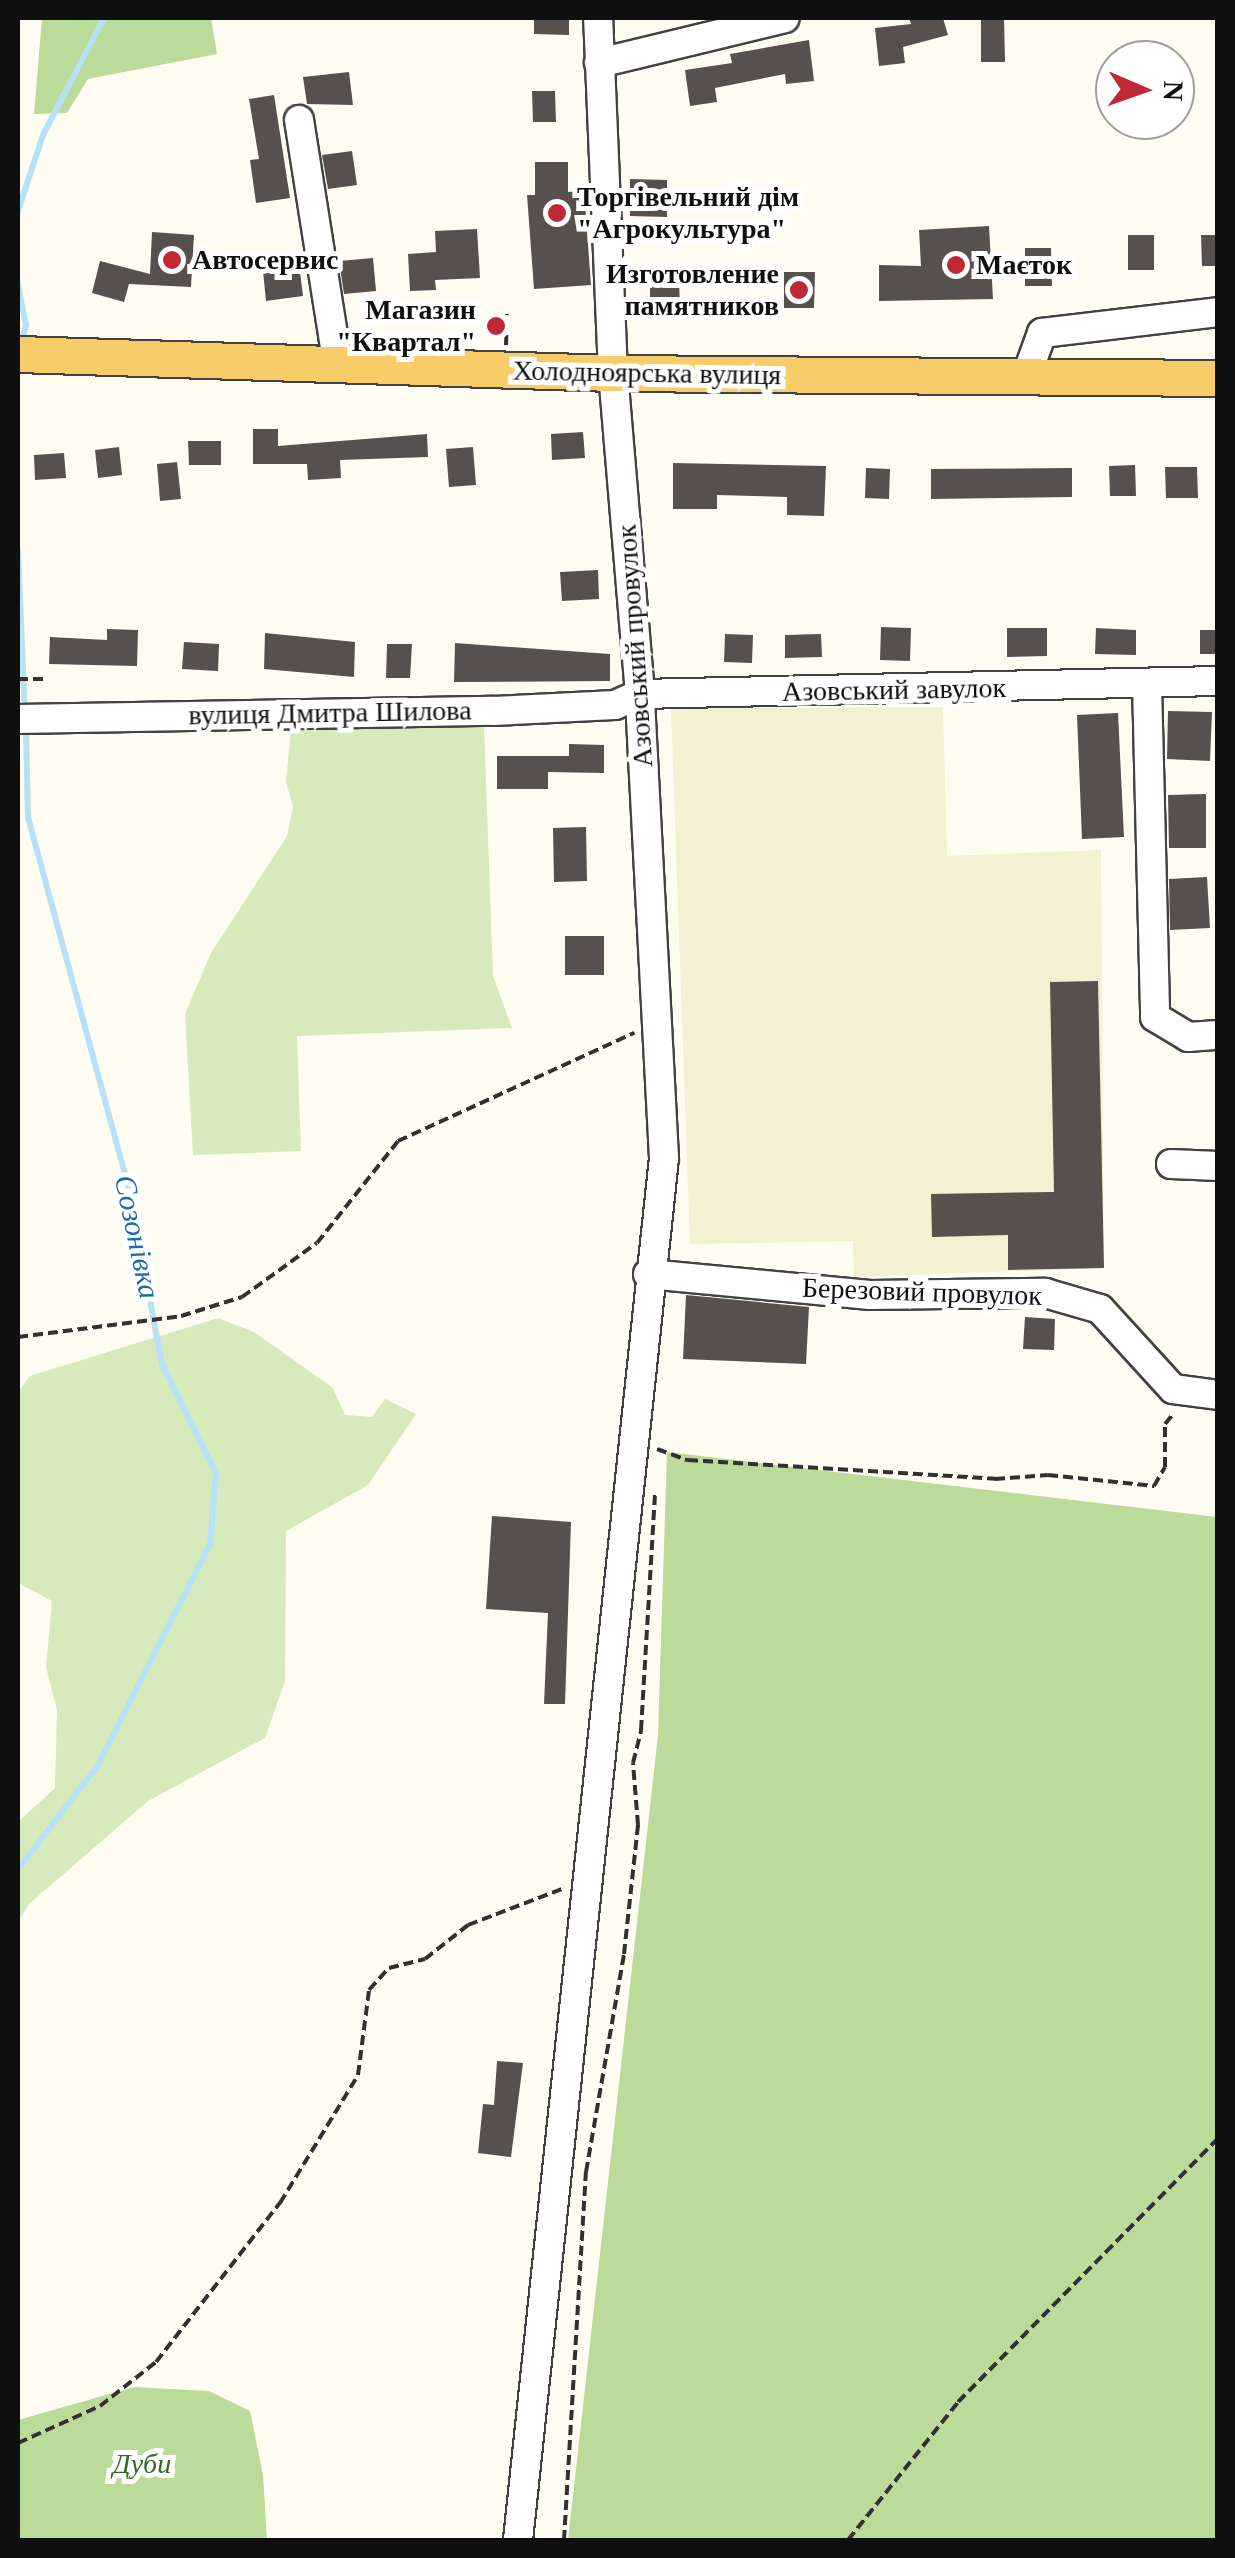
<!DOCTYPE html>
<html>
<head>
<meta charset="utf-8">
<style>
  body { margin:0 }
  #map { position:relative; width:1235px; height:2558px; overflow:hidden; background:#fffcf2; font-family:"Times New Roman",serif }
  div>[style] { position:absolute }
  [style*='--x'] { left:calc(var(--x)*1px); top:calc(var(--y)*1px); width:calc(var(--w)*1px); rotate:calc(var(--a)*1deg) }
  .farmland>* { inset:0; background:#f5f0d2 }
  .green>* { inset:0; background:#d6eabb }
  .forest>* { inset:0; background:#bbdb9a }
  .stream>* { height:6px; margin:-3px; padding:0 3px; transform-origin:3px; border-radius:3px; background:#b7e2f6 }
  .building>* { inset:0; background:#58504c }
  .path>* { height:4px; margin-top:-2px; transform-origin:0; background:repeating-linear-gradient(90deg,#313131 0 10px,transparent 0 15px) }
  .roads { filter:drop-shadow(2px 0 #424242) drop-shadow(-2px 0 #424242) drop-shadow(0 2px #424242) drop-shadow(0 -2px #424242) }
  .minor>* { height:28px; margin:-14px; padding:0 14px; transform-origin:14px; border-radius:14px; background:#fff }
  .major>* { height:35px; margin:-17.5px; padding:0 17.5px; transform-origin:17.5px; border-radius:17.5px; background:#f8cd69 }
  .dots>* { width:28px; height:28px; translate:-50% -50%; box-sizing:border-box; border:5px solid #fff; border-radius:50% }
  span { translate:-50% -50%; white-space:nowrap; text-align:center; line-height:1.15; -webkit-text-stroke:10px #fff; paint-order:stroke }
  .poi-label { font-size:28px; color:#0f0f0f; font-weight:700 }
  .left { translate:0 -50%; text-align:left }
  .right { translate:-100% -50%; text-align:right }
  .street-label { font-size:28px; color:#0f0f0f }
  .park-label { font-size:28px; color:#32681f; font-style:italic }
  .water-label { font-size:30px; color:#186ea2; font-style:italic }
  .frame { position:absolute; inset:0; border:20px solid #0f0f0f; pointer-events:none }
  .north { position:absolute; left:1095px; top:40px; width:100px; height:100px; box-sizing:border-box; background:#fff; border:2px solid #9f9f9f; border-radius:50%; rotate:92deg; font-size:28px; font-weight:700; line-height:40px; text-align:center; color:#0f0f0f }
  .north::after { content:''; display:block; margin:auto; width:35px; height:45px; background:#c02737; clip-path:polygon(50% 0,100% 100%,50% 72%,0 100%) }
</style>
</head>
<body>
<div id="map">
  <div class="farmland">
    <div style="clip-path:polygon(943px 707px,947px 856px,1101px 850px,1104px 1268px,854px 1277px,853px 1241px,690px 1244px,671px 708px)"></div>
  </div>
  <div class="green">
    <div style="clip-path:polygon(484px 726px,493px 976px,512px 1028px,297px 1036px,301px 1151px,193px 1155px,185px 1014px,211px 953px,287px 836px,293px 807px,286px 782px,291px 729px)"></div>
    <div style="clip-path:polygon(218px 1318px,254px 1332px,333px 1388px,345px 1415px,372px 1417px,385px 1399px,416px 1414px,368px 1485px,286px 1531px,285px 1681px,265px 1738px,148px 1801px,29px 1904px,18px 1922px,18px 1822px,55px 1788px,57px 1710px,46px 1667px,52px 1601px,18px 1583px,18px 1392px,30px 1376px)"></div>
  </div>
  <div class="forest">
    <div style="clip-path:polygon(42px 18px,211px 18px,217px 54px,88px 79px,67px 113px,34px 114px)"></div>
    <div style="clip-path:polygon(667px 1452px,1217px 1517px,1217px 2540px,568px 2540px,658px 1735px)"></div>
    <div style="clip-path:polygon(134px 2387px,209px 2391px,250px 2411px,263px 2475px,267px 2540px,18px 2540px,18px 2420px)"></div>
  </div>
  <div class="stream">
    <div style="--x:18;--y:211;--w:80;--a:-71.8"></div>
    <div style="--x:43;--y:135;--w:132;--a:-62.5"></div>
    <div style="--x:18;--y:285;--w:41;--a:78.7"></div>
    <div style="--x:26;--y:325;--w:18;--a:103"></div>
    <div style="--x:18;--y:550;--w:164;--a:87.6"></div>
    <div style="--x:18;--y:1869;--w:131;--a:-52.4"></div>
    <div style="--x:98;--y:1765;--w:248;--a:-63.1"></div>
    <div style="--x:210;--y:1544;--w:71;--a:-85.2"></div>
    <div style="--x:216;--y:1473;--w:122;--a:-116.4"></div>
    <div style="--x:162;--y:1364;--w:178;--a:-100.7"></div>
    <div style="--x:129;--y:1189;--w:385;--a:-105.2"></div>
    <div style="--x:28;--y:817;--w:91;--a:-91.3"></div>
  </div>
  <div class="building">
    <div style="clip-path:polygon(534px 18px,569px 18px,569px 35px,534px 34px)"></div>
    <div style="clip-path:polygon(909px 18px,943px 18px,948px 35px,903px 47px,905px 63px,879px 66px,875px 28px,911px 24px)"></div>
    <div style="clip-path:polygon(981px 18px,1004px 18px,1005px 62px,981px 62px)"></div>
    <div style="clip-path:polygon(809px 40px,814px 81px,786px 84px,785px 74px,715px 88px,717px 102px,690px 106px,685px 70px,732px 63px,730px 54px)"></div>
    <div style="clip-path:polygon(349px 72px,353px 105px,307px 104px,303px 77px)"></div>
    <div style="clip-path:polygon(532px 91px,555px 91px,556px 122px,533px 122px)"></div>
    <div style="clip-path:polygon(274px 95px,290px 198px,256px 203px,250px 160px,259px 159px,249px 99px)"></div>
    <div style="clip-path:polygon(352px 151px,357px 185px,328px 189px,322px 155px)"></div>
    <div style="clip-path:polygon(535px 162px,568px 162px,568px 192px,584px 191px,591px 285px,534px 289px,527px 195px,535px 195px)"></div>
    <div style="clip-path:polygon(630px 179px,667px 180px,667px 217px,630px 216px)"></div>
    <div style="clip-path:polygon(989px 226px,993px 299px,879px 301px,879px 265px,921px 266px,919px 230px)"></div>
    <div style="clip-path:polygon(477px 229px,480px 278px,435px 280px,436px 290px,410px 291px,408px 254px,436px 252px,435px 231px)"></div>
    <div style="clip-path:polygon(152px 232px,194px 235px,191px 287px,129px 284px,124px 302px,92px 293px,100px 261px,150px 274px)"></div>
    <div style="clip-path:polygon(1128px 235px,1154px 235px,1154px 270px,1128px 270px)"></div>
    <div style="clip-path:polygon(1201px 235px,1218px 235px,1218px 266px,1202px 266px)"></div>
    <div style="clip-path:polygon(1025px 248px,1051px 248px,1052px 286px,1025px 286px)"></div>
    <div style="clip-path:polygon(298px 256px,303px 296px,266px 301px,262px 261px)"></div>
    <div style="clip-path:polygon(373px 258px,376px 291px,344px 294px,339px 261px)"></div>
    <div style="clip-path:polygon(784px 272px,815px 272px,814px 308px,784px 308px)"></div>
    <div style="clip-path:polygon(650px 279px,679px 279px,680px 309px,650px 309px)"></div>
    <div style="clip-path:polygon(253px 429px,278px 429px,278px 446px,427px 434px,428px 457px,340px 460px,341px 478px,308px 480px,307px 464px,253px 464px)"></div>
    <div style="clip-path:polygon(583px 432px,585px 458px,552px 460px,551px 434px)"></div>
    <div style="clip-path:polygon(188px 441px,221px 441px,221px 465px,189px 465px)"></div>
    <div style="clip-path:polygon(119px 447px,122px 475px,98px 478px,95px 450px)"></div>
    <div style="clip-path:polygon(473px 447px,476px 485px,449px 487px,446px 449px)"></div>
    <div style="clip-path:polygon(64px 453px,66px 478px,35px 480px,34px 455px)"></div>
    <div style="clip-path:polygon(177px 462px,181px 499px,160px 501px,157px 464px)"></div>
    <div style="clip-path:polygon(673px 463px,826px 466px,824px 516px,787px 515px,787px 497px,717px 495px,717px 509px,673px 509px)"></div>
    <div style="clip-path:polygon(1135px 465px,1136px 496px,1110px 496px,1109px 466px)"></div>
    <div style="clip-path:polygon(1165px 467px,1197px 467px,1198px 498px,1166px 498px)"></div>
    <div style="clip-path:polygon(866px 468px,890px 469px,889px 499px,865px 498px)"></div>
    <div style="clip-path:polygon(1072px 468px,1072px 497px,931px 499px,931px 469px)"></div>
    <div style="clip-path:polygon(598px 570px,599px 599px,562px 601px,560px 572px)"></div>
    <div style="clip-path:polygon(881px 627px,911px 628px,910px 661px,880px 660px)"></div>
    <div style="clip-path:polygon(1007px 628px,1047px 628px,1047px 656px,1007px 657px)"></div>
    <div style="clip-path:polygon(1096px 628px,1136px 630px,1136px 655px,1095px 654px)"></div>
    <div style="clip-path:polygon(107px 629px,138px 630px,137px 666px,49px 664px,50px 637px,107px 640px)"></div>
    <div style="clip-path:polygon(1200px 630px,1218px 630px,1218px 654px,1200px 654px)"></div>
    <div style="clip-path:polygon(265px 633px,355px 642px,354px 677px,264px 669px)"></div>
    <div style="clip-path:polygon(725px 634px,753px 635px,752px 663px,724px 662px)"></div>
    <div style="clip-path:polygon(821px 634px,822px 657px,785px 658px,785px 635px)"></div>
    <div style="clip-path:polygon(184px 642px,219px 644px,218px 671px,182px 669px)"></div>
    <div style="clip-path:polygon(455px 643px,610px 654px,610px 681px,454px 682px)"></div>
    <div style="clip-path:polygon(387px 644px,412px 644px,410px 678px,386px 678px)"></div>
    <div style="clip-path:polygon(1168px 711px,1212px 712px,1210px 761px,1167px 759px)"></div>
    <div style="clip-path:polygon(1118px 713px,1124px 837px,1082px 839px,1077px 715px)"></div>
    <div style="clip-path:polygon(569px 744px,604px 745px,604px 773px,548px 772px,548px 789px,497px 789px,497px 756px,569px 756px)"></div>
    <div style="clip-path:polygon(1206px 794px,1206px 848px,1169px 848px,1168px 795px)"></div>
    <div style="clip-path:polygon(586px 827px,587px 881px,554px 882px,553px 828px)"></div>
    <div style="clip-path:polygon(1207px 877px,1210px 928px,1170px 930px,1169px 879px)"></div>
    <div style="clip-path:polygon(565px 936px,604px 936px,604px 975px,565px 975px)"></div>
    <div style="clip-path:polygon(1098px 981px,1104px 1268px,1008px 1270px,1008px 1235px,932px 1237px,931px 1194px,1054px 1192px,1050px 982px)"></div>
    <div style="clip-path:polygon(686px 1295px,809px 1307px,806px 1364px,683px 1359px)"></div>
    <div style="clip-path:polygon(1025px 1317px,1055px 1319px,1054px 1350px,1023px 1349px)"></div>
    <div style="clip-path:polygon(492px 1516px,571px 1522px,565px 1704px,544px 1704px,548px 1613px,486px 1609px)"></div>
    <div style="clip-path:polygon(497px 2061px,523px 2063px,511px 2157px,478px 2153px,483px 2104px,494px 2105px)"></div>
  </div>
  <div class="path">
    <div style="--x:506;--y:345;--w:31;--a:-88"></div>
    <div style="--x:18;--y:679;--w:27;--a:0"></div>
    <div style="--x:18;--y:1337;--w:164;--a:-7.3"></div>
    <div style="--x:181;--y:1316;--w:64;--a:-17.3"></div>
    <div style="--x:242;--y:1297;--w:92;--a:-35.8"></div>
    <div style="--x:317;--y:1243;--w:130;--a:-51.5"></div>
    <div style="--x:398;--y:1141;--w:260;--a:-24.6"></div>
    <div style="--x:657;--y:1449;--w:33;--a:20"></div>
    <div style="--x:688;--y:1460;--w:308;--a:3.5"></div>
    <div style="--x:995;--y:1479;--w:53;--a:-4.3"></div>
    <div style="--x:1048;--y:1475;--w:107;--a:5.9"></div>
    <div style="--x:1154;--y:1486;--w:22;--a:-60"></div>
    <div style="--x:1165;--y:1467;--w:43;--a:-90"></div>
    <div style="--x:1165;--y:1424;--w:13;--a:-51"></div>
    <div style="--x:18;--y:2443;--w:90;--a:-24.3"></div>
    <div style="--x:100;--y:2406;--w:71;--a:-38.2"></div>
    <div style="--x:156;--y:2362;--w:202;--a:-52.1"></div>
    <div style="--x:280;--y:2203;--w:150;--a:-58.6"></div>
    <div style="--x:358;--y:2075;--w:86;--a:-82.6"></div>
    <div style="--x:369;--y:1990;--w:30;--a:-48"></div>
    <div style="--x:389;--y:1968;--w:37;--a:-14"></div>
    <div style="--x:425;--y:1959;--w:55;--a:-38.3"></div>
    <div style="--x:468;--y:1925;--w:101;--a:-21"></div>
    <div style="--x:564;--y:2540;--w:369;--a:-86.6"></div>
    <div style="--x:586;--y:2172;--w:221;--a:-80.1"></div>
    <div style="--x:624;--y:1954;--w:130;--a:-83.8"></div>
    <div style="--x:638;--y:1825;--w:62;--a:-94.6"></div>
    <div style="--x:633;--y:1763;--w:34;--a:-76"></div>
    <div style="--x:641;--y:1730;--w:238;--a:-86.6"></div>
    <div style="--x:848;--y:2540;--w:176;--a:-51.4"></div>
    <div style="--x:958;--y:2402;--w:371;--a:-45.4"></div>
  </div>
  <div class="roads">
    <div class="minor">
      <div style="--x:599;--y:63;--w:191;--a:-13.6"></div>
      <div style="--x:299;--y:120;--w:249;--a:81"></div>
      <div style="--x:1026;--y:377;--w:47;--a:-70"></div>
      <div style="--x:1042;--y:333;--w:177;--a:-6.8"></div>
      <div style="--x:1147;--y:683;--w:334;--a:88.6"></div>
      <div style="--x:1155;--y:1017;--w:39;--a:31"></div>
      <div style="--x:1188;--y:1037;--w:30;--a:-4"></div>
      <div style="--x:18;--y:719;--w:475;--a:-1"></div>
      <div style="--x:493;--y:711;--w:122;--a:-2.8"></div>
      <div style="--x:615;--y:705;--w:27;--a:-24"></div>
      <div style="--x:640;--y:694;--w:578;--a:-1.29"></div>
      <div style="--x:1171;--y:1164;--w:47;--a:2.4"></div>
      <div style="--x:648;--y:1274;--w:223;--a:5.4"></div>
      <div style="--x:870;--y:1295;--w:175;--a:-0.7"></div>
      <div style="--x:1045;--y:1293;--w:57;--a:16.2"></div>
      <div style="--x:1100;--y:1309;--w:108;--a:47.6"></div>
      <div style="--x:1173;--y:1389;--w:45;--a:7.6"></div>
      <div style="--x:518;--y:2540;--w:1390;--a:-83.97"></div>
      <div style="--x:664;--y:1158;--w:465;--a:-93"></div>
      <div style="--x:640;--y:694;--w:322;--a:-94.8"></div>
      <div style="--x:613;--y:373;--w:355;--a:-92.4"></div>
    </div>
    <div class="major">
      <div style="--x:18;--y:354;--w:595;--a:1.83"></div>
      <div style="--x:613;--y:373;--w:605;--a:0.47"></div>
    </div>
  </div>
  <div class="dots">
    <div style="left:557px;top:213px;background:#c02737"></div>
    <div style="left:172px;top:260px;background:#c02737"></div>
    <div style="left:956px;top:265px;background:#c02737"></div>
    <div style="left:799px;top:290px;background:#c02737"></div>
    <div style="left:496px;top:326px;background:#c02737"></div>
  </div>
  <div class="poi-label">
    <span class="left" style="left:577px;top:213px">Торгівельний дім<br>"Агрокультура"</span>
    <span class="left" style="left:192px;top:260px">Автосервис</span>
    <span class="left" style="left:976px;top:265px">Маєток</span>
    <span class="right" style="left:779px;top:290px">Изготовление<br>памятников</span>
    <span class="right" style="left:476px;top:326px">Магазин<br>"Квартал"</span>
  </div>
  <div class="street-label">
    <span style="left:647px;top:373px;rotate:1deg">Холодноярська вулиця</span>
    <span style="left:635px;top:646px;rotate:-94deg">Азовський провулок</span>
    <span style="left:894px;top:690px;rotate:-1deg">Азовський завулок</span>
    <span style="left:330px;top:713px;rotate:-1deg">вулиця Дмитра Шилова</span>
    <span style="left:922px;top:1292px;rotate:2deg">Березовий провулок</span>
  </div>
  <div class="park-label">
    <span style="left:142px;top:2464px">Дуби</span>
  </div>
  <div class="water-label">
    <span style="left:137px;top:1237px;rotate:78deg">Созонівка</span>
  </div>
  <div class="frame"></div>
  <div class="north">N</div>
</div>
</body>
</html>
